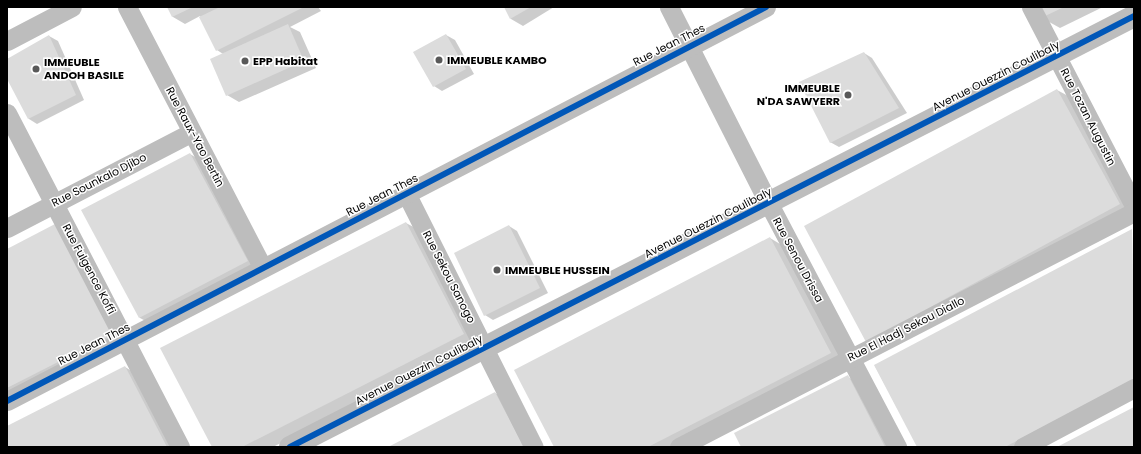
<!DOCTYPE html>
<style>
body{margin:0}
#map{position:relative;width:1141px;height:454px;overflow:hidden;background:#fff;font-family:Poppins,sans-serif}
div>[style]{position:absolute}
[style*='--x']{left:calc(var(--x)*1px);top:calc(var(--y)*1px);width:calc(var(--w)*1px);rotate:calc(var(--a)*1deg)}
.shadow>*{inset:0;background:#0003}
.building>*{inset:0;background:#dcdcdc}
.minor>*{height:19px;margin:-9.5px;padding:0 9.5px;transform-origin:9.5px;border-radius:9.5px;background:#bdbdbd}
.tertiary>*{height:22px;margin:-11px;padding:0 11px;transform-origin:11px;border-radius:11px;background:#bdbdbd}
.cycleway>*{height:6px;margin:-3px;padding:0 3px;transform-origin:3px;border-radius:3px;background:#0057b8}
.dots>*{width:11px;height:11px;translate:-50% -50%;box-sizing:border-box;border:2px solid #fff;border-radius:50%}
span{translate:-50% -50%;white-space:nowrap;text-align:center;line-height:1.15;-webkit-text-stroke:3px #fff;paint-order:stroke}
.street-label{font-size:11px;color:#000}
.poi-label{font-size:11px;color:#000;font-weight:700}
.left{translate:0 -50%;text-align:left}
.right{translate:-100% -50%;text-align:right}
.frame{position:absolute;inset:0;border:8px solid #000;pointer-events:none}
</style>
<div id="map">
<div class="shadow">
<i style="clip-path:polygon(168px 7px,318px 7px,321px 11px,290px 27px,300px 32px,316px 68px,239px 102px,227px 95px,223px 54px,217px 50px,200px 16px,185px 24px,173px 17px)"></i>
<i style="clip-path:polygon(505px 7px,554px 7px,523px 26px,511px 19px)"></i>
<i style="clip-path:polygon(1036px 7px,1103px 7px,1060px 28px,1042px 18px)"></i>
<i style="clip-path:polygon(446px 35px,455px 40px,474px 74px,442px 91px,434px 86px)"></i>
<i style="clip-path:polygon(49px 36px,58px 41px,84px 100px,37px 124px,29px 119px,7px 77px,7px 60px)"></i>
<i style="clip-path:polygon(864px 53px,872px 58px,907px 113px,839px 147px,830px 142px)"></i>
<i style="clip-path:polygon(1057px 90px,1072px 98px,1134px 212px,882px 349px)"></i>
<i style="clip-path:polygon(190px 154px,205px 163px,262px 270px,155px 326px,140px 318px,83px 210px)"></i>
<i style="clip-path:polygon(406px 223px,421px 231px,478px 342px,273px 447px,213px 447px)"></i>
<i style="clip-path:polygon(509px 226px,517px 231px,548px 293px,493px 320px,485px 315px)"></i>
<i style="clip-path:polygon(1132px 230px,1134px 395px,1035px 447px,918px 447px,875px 366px)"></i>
<i style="clip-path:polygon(770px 238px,785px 247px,845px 361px,679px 447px,555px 447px)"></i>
<i style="clip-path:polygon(7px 250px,127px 342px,7px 404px)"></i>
<i style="clip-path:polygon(125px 367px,140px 376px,177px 447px,7px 447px,7px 427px)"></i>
<i style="clip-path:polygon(848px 377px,863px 385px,894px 447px,742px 447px)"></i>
<i style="clip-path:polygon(495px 393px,510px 401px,534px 447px,390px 447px)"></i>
</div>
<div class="building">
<i style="clip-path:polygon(167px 7px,193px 7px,172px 17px)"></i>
<i style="clip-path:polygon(220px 7px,304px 7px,216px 51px,199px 17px)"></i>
<i style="clip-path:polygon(504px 7px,531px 7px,510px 19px)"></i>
<i style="clip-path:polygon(1035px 7px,1064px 7px,1041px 18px)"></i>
<i style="clip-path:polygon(288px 24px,304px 61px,226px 96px,210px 59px)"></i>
<i style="clip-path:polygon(446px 34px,466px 69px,433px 87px,413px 52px)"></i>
<i style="clip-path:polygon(49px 35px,76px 95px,28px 119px,7px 79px,7px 59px)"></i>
<i style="clip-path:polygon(864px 52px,899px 108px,830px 143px,799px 82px)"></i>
<i style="clip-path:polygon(1057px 89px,1120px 204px,866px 342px,804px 226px)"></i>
<i style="clip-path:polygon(190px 153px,248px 261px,139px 318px,81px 210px)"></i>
<i style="clip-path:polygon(406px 222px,464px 334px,242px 447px,212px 447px,160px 348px)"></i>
<i style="clip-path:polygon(55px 224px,113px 334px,7px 388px,7px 249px)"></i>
<i style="clip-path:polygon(509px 225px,540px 288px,484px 316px,454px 253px)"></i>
<i style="clip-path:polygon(1132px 229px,1134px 379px,1005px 447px,917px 447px,874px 365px)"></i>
<i style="clip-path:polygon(770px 237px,831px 353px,648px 447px,554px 447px,514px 370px)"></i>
<i style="clip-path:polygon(125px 366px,167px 447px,7px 447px,7px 426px)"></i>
<i style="clip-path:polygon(848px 375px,885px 447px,741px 447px,734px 433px)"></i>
<i style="clip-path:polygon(495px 392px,524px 447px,388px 447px)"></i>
<i style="clip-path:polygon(1134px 407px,1134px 447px,1057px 447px)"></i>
</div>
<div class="minor">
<i style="--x:127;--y:7;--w:294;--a:62.5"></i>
<i style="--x:669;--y:7;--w:221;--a:63.1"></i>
<i style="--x:769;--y:204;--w:275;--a:62.2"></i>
<i style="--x:1031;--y:7;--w:224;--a:62.6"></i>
<i style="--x:7;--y:41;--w:73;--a:-27.6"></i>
<i style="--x:7;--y:113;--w:376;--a:62.6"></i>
<i style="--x:406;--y:193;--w:284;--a:63.3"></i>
<i style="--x:7;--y:228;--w:208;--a:-27.4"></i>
<i style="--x:7;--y:401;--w:855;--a:-27.43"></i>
<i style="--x:679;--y:447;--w:512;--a:-27.32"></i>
<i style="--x:1023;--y:447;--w:126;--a:-28"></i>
</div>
<div class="tertiary">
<i style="--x:290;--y:447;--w:948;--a:-27.05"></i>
</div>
<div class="cycleway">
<i style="--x:7;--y:401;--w:855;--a:-27.43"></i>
<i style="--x:290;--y:447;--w:948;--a:-27.05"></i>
</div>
<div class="dots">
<i style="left:439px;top:60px;background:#595959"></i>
<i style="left:245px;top:61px;background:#595959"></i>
<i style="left:36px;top:69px;background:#595959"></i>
<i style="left:848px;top:95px;background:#595959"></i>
<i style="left:497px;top:270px;background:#595959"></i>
</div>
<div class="street-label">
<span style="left:669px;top:45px;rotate:-27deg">Rue Jean Thes</span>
<span style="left:996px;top:76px;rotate:-27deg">Avenue Ouezzin Coulibaly</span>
<span style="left:1088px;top:117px;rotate:63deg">Rue Tozan Augustin</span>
<span style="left:195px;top:137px;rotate:62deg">Rue Raux-Yao Bertin</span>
<span style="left:99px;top:180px;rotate:-27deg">Rue Sounkalo Djibo</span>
<span style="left:382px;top:195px;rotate:-27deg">Rue Jean Thes</span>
<span style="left:708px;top:223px;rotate:-27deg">Avenue Ouezzin Coulibaly</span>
<span style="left:798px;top:260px;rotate:62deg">Rue Senou Drissa</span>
<span style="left:89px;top:269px;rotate:62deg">Rue Fulgence Koffi</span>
<span style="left:449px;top:277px;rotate:63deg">Rue Sekou Sanogo</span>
<span style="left:906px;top:329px;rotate:-27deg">Rue El Hadj Sekou Diallo</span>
<span style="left:94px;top:344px;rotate:-27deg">Rue Jean Thes</span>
<span style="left:419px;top:370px;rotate:-27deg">Avenue Ouezzin Coulibaly</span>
</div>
<div class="poi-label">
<span class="left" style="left:447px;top:60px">IMMEUBLE KAMBO</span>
<span class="left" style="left:253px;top:61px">EPP Habitat</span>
<span class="left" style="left:44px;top:69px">IMMEUBLE<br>ANDOH BASILE</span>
<span class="right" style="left:840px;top:95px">IMMEUBLE<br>N'DA SAWYERR</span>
<span class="left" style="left:505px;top:270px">IMMEUBLE HUSSEIN</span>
</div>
<div class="frame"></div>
</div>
